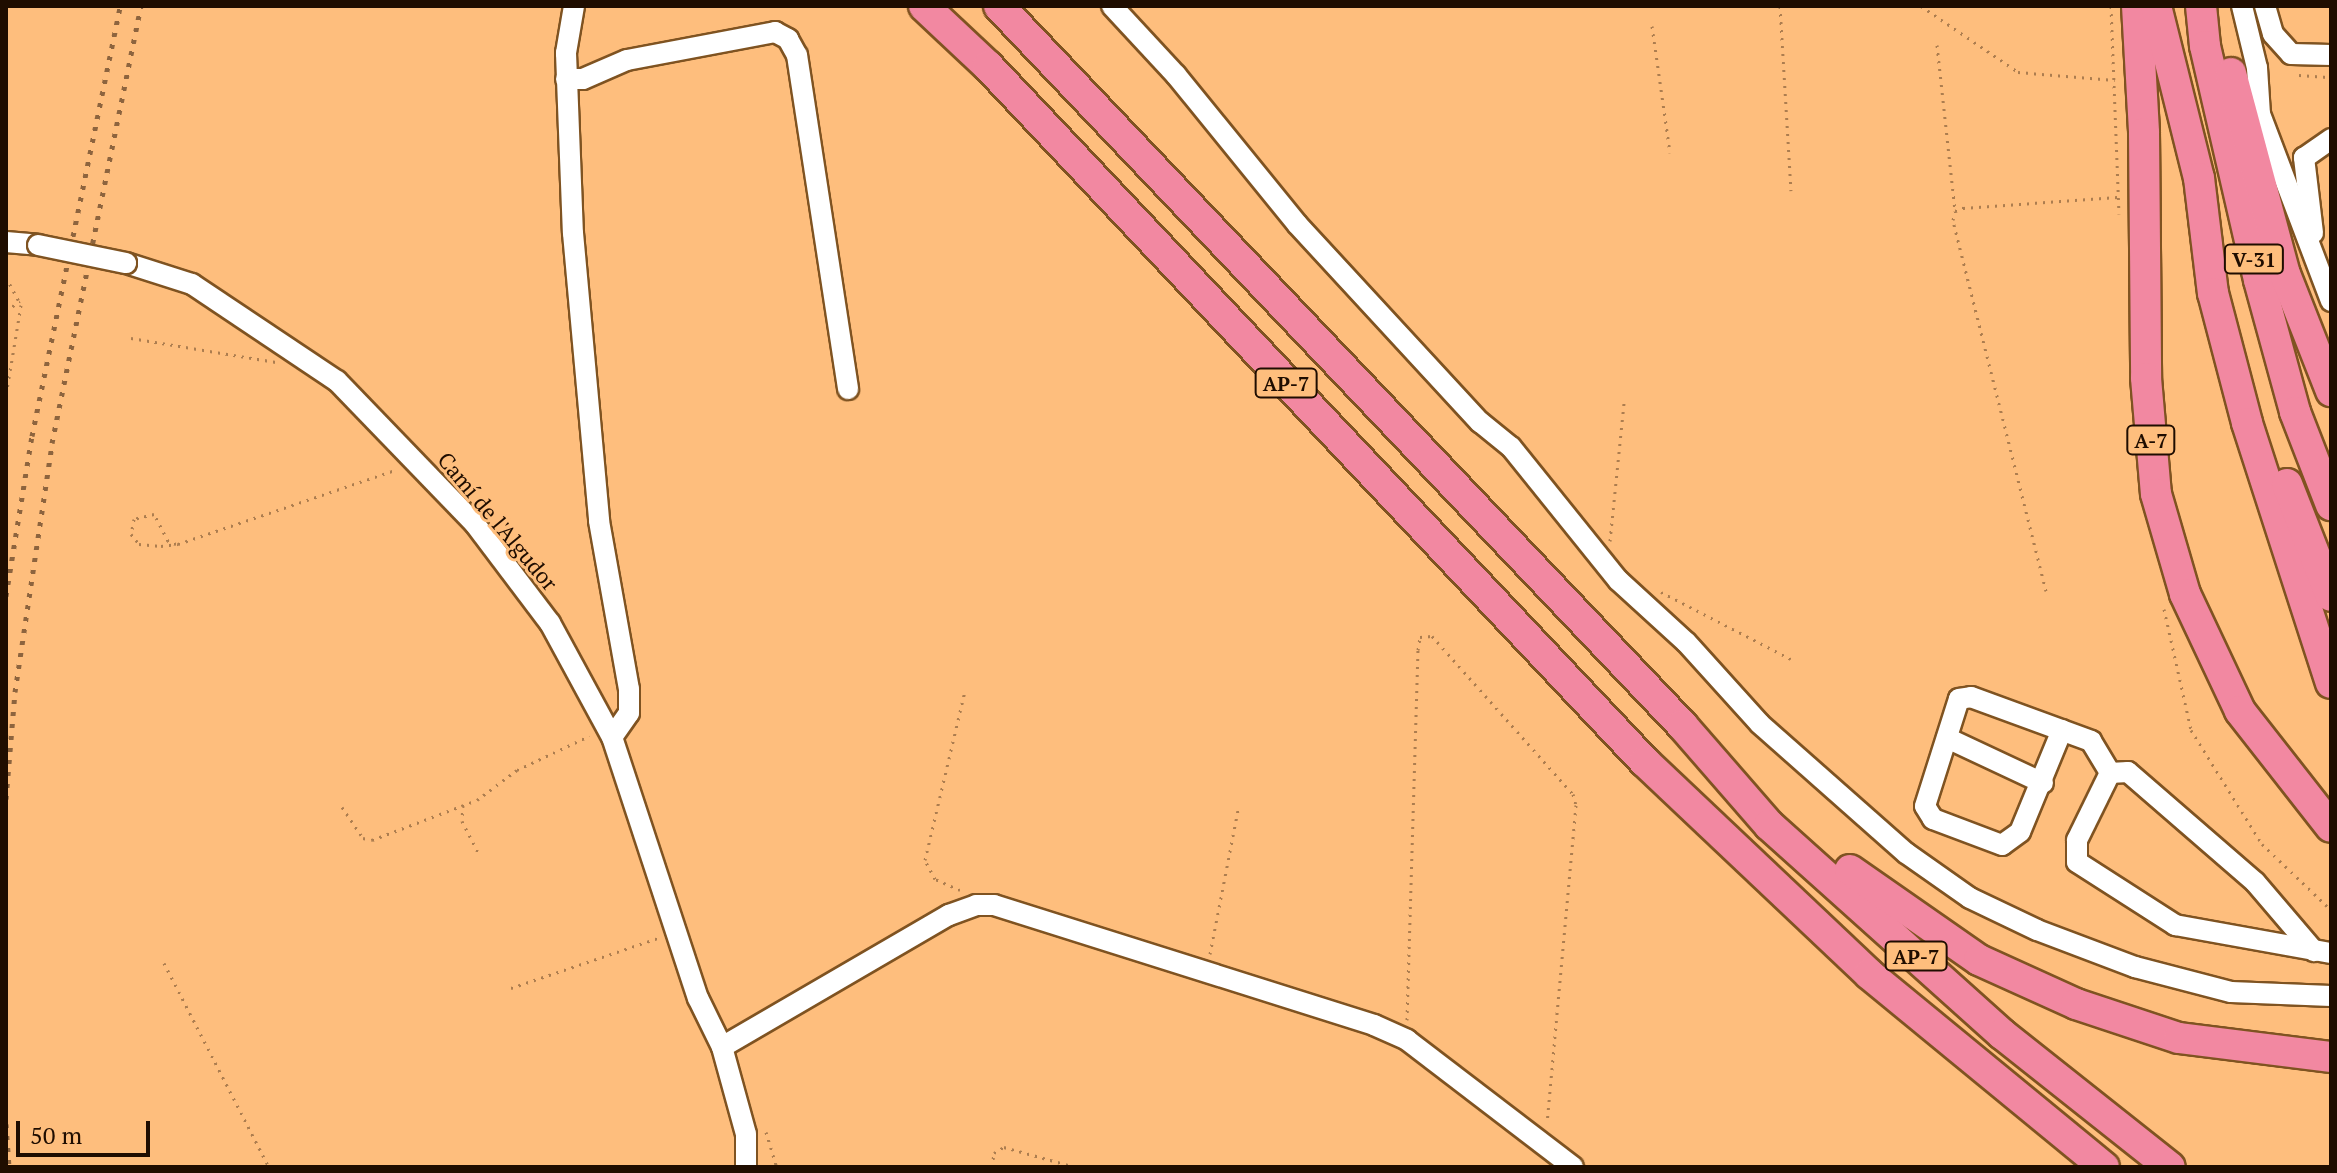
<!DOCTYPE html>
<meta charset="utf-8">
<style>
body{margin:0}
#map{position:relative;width:2337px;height:1173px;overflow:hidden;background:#febe7d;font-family:"PT Serif",serif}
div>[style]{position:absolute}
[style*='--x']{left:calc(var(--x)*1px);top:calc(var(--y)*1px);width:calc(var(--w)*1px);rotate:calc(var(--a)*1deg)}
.path>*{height:3px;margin-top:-1.5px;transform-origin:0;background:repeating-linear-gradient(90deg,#ac7d4f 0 2px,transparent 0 8px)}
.roads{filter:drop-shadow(2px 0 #7f5321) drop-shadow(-2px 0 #7f5321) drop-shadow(0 2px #7f5321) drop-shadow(0 -2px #7f5321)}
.minor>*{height:20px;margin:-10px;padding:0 10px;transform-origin:10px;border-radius:10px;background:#fff}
.highway>*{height:30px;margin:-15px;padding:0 15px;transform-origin:15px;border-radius:15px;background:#f288a1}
.rail>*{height:5px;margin-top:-2.5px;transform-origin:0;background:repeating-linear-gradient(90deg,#8d643e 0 4px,transparent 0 12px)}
.bridges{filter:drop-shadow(2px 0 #7f5321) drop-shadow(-2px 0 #7f5321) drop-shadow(0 2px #7f5321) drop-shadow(0 -2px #7f5321)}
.minor-bridge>*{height:20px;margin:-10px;padding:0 10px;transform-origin:10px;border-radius:10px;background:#fff}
span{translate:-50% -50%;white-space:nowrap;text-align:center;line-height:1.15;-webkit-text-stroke:6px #febe7d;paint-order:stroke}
.shield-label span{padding:2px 6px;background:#febe7d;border:2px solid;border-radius:6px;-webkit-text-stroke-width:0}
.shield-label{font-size:20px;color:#1f0d00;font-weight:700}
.street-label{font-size:22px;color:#1f0d00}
.frame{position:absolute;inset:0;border:8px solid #1f0d00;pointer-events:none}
.scale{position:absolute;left:16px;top:1121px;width:134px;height:36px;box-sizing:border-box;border:4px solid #1f0d00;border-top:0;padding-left:10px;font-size:24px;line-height:28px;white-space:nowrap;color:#1f0d00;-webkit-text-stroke:6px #febe7d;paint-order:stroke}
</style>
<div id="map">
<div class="path">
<i style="--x:1780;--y:6;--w:185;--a:86.6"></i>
<i style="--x:1921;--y:6;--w:117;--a:34.2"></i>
<i style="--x:2018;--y:72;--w:97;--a:4.7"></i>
<i style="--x:2111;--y:6;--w:208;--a:87.8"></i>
<i style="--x:1652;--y:26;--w:128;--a:81.9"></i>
<i style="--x:1937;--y:45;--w:167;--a:83.8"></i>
<i style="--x:2299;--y:75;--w:32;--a:4"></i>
<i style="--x:6;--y:277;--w:32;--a:62"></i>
<i style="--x:21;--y:305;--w:92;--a:99.4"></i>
<i style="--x:6;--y:311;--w:17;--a:-36"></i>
<i style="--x:131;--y:338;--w:147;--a:9.4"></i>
<i style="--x:1610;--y:541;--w:139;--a:-84.2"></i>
<i style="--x:176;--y:544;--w:9;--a:-159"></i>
<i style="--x:168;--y:541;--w:30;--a:-117"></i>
<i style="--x:154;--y:514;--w:21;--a:166"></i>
<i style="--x:134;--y:519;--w:15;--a:101"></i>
<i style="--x:131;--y:534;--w:13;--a:51"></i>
<i style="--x:139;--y:544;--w:22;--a:5"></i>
<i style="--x:161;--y:546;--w:17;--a:-7"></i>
<i style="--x:178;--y:544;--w:229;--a:-18.8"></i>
<i style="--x:2046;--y:591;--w:382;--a:-104.1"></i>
<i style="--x:1953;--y:220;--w:9;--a:-77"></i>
<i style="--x:1955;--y:211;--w:9;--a:-21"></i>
<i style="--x:1963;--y:208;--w:155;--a:-4.1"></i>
<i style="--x:1661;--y:592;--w:146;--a:27.3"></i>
<i style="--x:2164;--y:609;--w:124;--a:77.4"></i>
<i style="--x:2191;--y:730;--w:134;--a:58.1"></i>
<i style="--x:2262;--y:844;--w:95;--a:43.7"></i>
<i style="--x:463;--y:805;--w:16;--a:94"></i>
<i style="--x:462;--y:821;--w:38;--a:63"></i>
<i style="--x:342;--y:807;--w:37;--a:56"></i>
<i style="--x:363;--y:838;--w:9;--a:13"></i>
<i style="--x:372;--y:840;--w:112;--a:-20.9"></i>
<i style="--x:477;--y:800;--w:50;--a:-36.9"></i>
<i style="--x:517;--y:770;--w:80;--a:-25.3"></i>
<i style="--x:960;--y:890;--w:27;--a:-156"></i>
<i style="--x:935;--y:879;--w:21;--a:-118"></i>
<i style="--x:925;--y:860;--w:174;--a:-76.7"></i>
<i style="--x:1210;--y:954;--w:147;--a:-79"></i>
<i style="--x:164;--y:963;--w:229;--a:62.8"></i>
<i style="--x:511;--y:988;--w:158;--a:-18.8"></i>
<i style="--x:1407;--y:1020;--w:370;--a:-88.3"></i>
<i style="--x:1418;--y:650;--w:13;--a:-81"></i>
<i style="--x:1420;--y:637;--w:12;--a:-5"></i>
<i style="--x:1432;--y:636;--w:212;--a:48.3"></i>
<i style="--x:1573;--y:794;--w:11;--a:75"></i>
<i style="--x:1576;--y:805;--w:318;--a:95.2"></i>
<i style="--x:766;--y:1132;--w:37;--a:73"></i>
<i style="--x:992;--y:1167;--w:14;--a:-82"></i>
<i style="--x:994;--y:1153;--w:12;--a:-31"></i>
<i style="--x:1004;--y:1147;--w:74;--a:15.7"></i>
</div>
<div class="roads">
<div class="minor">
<i style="--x:574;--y:6;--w:48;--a:99.7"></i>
<i style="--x:566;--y:53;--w:180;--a:87.8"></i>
<i style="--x:573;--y:233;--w:289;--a:84.8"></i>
<i style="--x:599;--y:521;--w:171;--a:79.9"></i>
<i style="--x:629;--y:689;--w:24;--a:90"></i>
<i style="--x:629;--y:713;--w:29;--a:125"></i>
<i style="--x:1112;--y:6;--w:94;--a:47.2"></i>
<i style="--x:1176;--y:75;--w:192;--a:50.9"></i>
<i style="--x:1297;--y:224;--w:270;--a:47.3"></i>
<i style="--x:1480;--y:422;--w:40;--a:39"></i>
<i style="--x:1511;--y:447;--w:171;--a:51.2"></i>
<i style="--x:1618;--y:580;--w:92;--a:42.4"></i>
<i style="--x:1686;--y:642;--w:110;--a:47.9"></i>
<i style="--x:1760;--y:724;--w:195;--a:41.5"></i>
<i style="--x:1906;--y:853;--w:78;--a:35.1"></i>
<i style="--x:1970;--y:898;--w:74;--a:25.5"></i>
<i style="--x:2037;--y:930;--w:105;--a:20.7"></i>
<i style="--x:2135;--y:967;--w:99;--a:14.6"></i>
<i style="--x:2231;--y:992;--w:100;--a:2.3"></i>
<i style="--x:2242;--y:6;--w:64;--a:76.4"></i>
<i style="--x:2257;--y:68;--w:46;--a:86.3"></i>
<i style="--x:2260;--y:114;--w:200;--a:69.2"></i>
<i style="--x:2265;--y:6;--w:29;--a:74"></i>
<i style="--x:2273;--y:34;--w:27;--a:48"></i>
<i style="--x:2291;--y:54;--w:40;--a:1.4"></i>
<i style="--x:566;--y:79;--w:17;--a:0"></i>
<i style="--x:583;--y:79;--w:48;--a:-23.4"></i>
<i style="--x:627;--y:60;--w:151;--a:-10.7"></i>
<i style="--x:775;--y:32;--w:15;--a:28"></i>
<i style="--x:788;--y:39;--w:18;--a:61"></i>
<i style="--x:797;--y:55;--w:338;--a:81.3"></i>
<i style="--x:2313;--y:233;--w:76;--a:-96.8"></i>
<i style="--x:2304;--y:158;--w:33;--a:-35"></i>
<i style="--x:6;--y:242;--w:32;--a:5"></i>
<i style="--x:126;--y:263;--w:69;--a:17.7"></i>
<i style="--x:192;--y:284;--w:174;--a:33.8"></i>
<i style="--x:337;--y:381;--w:199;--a:46"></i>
<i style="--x:475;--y:524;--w:124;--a:52.9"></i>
<i style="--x:550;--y:623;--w:130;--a:61.5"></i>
<i style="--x:612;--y:737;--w:275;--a:71.8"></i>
<i style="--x:698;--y:998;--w:55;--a:63.9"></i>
<i style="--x:722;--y:1047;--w:90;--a:74.6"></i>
<i style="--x:746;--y:1134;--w:33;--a:90"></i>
<i style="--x:2062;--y:730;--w:110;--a:112.4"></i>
<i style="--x:2020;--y:832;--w:22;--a:144"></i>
<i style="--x:2002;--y:845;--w:74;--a:-159.4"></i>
<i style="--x:1933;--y:819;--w:15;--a:-122"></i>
<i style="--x:1925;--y:806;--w:112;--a:-72.4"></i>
<i style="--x:1959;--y:699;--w:12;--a:-9"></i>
<i style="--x:1971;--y:697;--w:128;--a:20.1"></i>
<i style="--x:2091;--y:741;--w:37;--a:59"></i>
<i style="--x:1947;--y:738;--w:106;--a:25.1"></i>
<i style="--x:2110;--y:773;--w:75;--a:116.2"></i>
<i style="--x:2077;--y:840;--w:22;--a:90"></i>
<i style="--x:2077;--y:862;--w:117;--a:32.7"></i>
<i style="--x:2175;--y:925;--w:158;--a:10.2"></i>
<i style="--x:2110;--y:773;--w:18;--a:-3"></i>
<i style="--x:2128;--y:772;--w:168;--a:40.9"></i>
<i style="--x:2255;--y:882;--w:91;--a:49.5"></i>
<i style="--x:722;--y:1047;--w:263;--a:-30.2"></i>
<i style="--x:949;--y:915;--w:29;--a:-20"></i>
<i style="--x:976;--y:905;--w:18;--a:0"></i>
<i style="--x:994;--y:905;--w:398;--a:17.5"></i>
<i style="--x:1374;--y:1025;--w:36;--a:24"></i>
<i style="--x:1407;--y:1040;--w:209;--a:37.4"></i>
</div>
<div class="highway">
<i style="--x:924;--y:6;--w:88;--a:43.2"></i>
<i style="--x:988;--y:66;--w:957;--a:46.65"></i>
<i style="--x:1645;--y:762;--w:308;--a:43.4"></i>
<i style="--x:1869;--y:974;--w:304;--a:39.4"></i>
<i style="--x:999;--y:6;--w:992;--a:46.47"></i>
<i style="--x:1682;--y:725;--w:133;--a:49"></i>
<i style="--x:1769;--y:825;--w:313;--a:41.9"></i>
<i style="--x:2002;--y:1034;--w:214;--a:38.4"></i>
<i style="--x:2137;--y:6;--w:127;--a:86.8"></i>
<i style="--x:2144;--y:133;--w:245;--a:89.5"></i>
<i style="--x:2146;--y:378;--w:116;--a:85.1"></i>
<i style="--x:2156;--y:494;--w:104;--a:73.8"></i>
<i style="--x:2185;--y:594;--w:129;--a:64.8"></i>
<i style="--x:2240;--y:711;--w:147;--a:51.9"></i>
<i style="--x:2156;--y:6;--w:177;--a:76"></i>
<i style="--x:2199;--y:178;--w:116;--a:83.1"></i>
<i style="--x:2213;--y:293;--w:134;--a:75.3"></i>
<i style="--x:2247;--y:423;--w:273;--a:72.1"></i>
<i style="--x:2201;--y:6;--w:40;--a:84.3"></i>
<i style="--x:2205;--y:46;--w:240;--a:77"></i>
<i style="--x:2259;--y:280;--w:137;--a:74.7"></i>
<i style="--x:2295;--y:412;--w:100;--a:68.8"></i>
<i style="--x:2231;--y:73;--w:208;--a:75"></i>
<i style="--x:2285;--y:274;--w:126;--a:68.5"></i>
<i style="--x:2287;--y:484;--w:120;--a:68.6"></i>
<i style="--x:1850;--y:870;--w:157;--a:34.9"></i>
<i style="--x:1979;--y:960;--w:107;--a:24.4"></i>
<i style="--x:2076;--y:1004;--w:108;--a:18.3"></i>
<i style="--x:2179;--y:1038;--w:153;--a:7.1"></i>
</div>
</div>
<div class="rail">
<i style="--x:6;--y:596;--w:162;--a:-80.8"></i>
<i style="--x:32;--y:436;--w:439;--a:-78.4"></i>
<i style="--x:6;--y:799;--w:107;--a:-85.2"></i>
<i style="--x:15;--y:692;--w:252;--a:-81.5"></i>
<i style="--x:52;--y:443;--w:446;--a:-78.5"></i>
<i style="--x:6;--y:1124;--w:43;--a:86"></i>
</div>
<div class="bridges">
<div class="minor-bridge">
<i style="--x:38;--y:245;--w:90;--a:11.6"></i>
</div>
</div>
<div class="shield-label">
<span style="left:2254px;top:259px">V-31</span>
<span style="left:1286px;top:383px">AP-7</span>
<span style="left:2151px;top:440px">A-7</span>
<span style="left:1916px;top:956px">AP-7</span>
</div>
<div class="street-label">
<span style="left:498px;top:521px;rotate:50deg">Camí de l'Algudor</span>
</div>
<div class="frame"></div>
<div class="scale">50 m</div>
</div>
